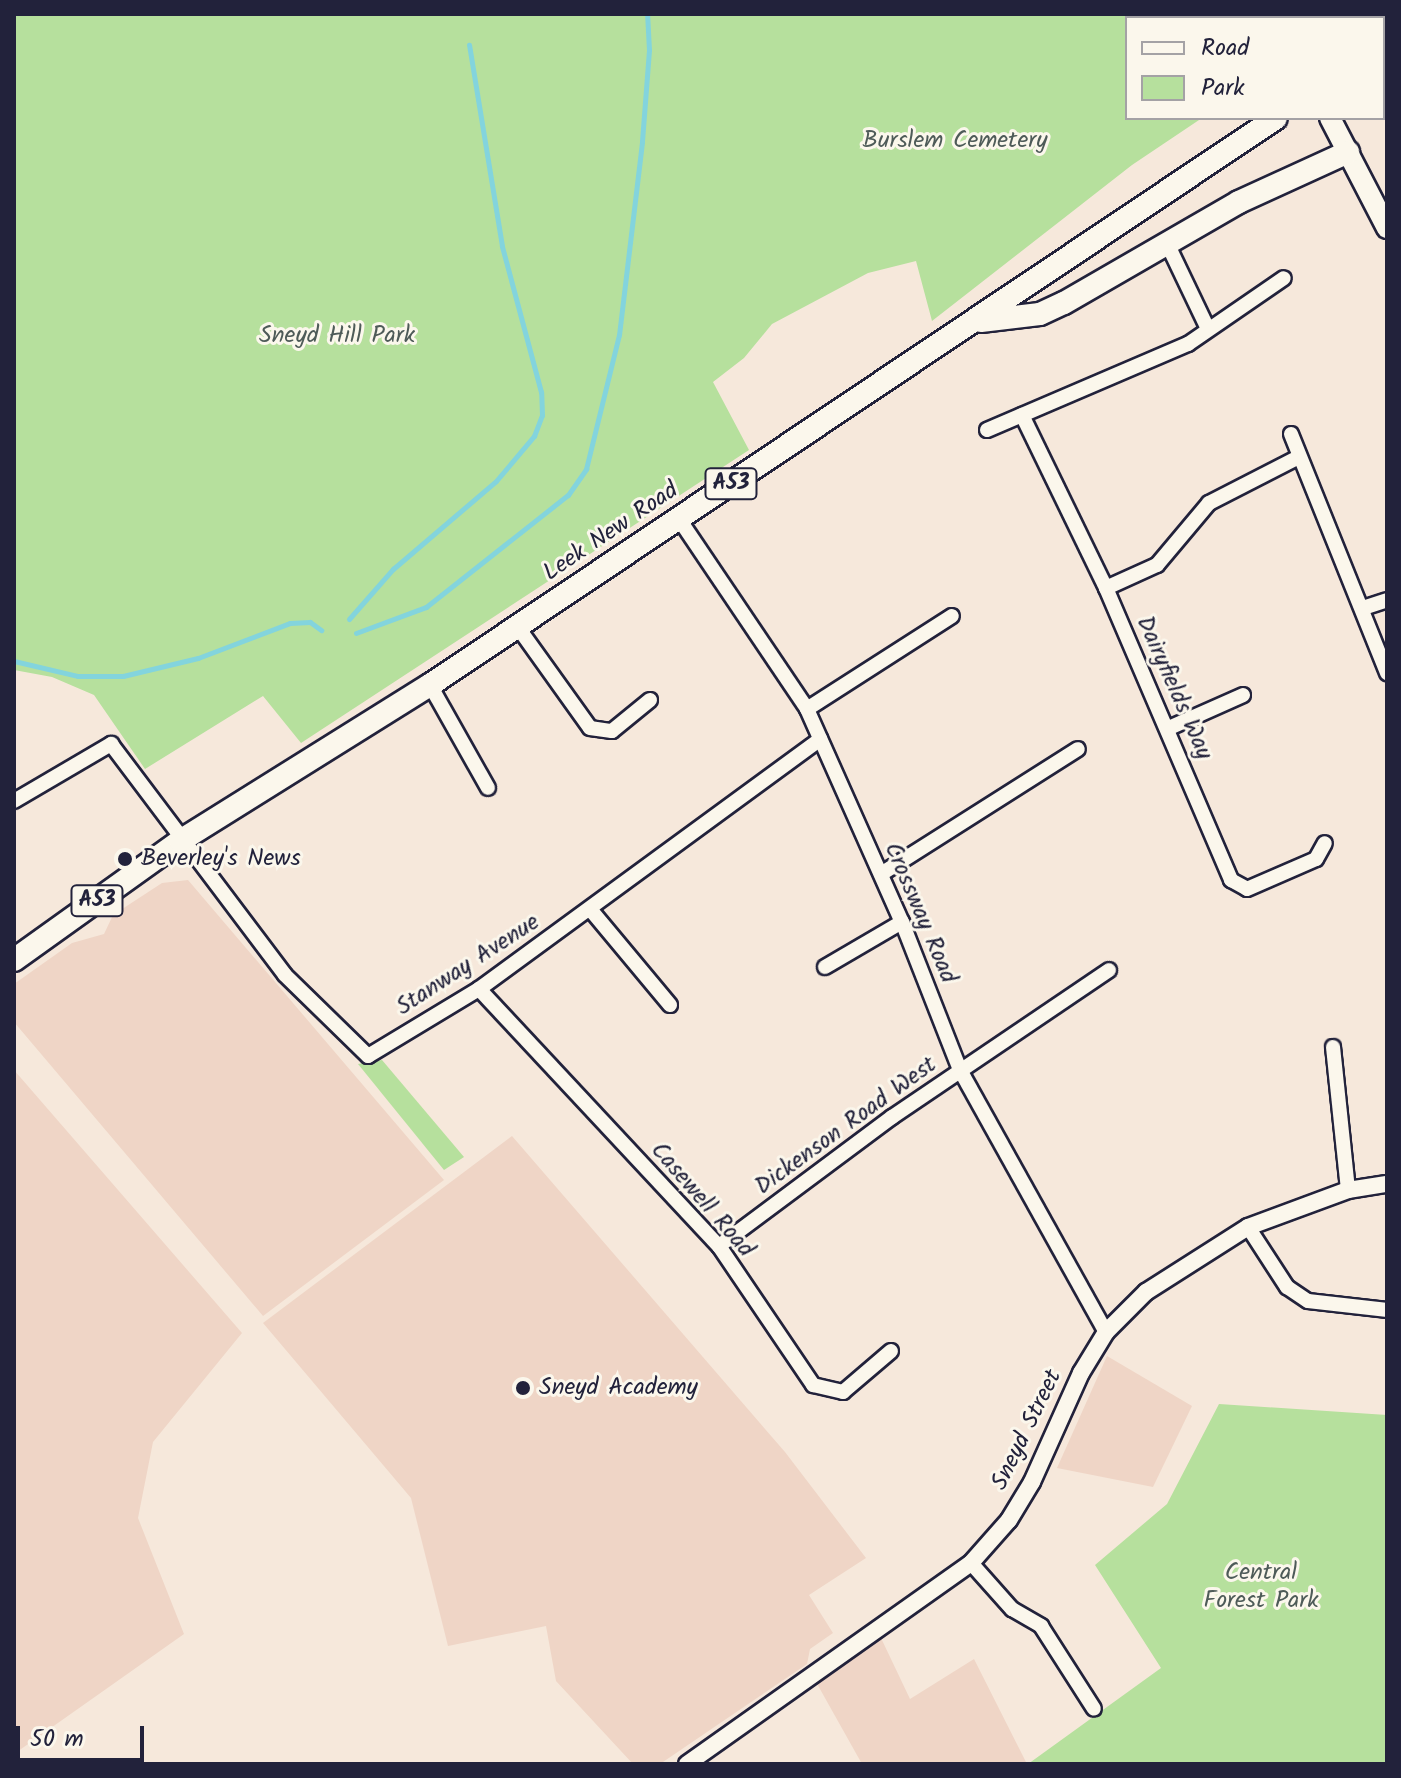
<!DOCTYPE html>
<style>
body{margin:0}
#map{position:relative;width:1401px;height:1778px;overflow:hidden;background:#f6e8db;font-family:Kalam,sans-serif}
div>[style]{position:absolute}
[style*='--x']{left:calc(var(--x)*1px);top:calc(var(--y)*1px);width:calc(var(--w)*1px);rotate:calc(var(--a)*1deg)}
.built>*{inset:0;background:#efd5c6}
.green>*{inset:0;background:#b6e09d}
.stream>*{height:5px;margin:-2.5px;padding:0 2.5px;transform-origin:2.5px;border-radius:2.5px;background:#83d4dd}
.roads{filter:drop-shadow(2px 0 #22223b) drop-shadow(-2px 0 #22223b) drop-shadow(0 2px #22223b) drop-shadow(0 -2px #22223b)}
.minor>*{height:14px;margin:-7px;padding:0 7px;transform-origin:7px;border-radius:7px;background:#fbf7ec}
.tertiary>*{height:16px;margin:-8px;padding:0 8px;transform-origin:8px;border-radius:8px;background:#fbf7ec}
.primary>*{height:20px;margin:-10px;padding:0 10px;transform-origin:10px;border-radius:10px;background:#fbf7ec}
.trunk>*{height:22px;margin:-11px;padding:0 11px;transform-origin:11px;border-radius:11px;background:#fbf7ec}
.dots>*{width:22px;height:22px;translate:-50% -50%;box-sizing:border-box;border:4px solid #fbf7ec;border-radius:50%}
span{translate:-50% -50%;white-space:nowrap;text-align:center;line-height:1.15;-webkit-text-stroke:6px #fbf7ec;paint-order:stroke}
.shield-label span{padding:2px 6px;background:#fbf7ec;border:2px solid;border-radius:6px;-webkit-text-stroke-width:0}
.shield-label{font-size:22px;color:#22223b;font-weight:700}
.park-label{font-size:24px;color:#4e5b58}
.street-label{font-size:24px;color:#22223b}
.poi-label{font-size:24px;color:#22223b}
.left{translate:0 -50%;text-align:left}
.frame{position:absolute;inset:0;border:16px solid #22223b;pointer-events:none}
.legend{position:absolute;left:1125px;top:16px;width:260px;height:104px;box-sizing:border-box;background:#fbf7ec;border:2px solid #a4a2a5;margin:0;padding:10px 14px;list-style:none;font-size:24px;color:#22223b}
.legend li{display:flex;align-items:center;gap:16px;height:40px}
.legend b{width:40px;border:2px solid #a4a2a5}
.scale{position:absolute;left:16px;top:1726px;width:128px;height:36px;box-sizing:border-box;border:4px solid #22223b;border-top:0;padding-left:10px;font-size:24px;line-height:28px;white-space:nowrap;color:#22223b;-webkit-text-stroke:6px #fbf7ec;paint-order:stroke}
</style>
<div id="map">
<div class="built">
<i style="clip-path:polygon(188px 880px,444px 1180px,263px 1316px,14px 1022px,14px 984px,72px 943px,104px 934px,113px 915px,162px 883px)"></i>
<i style="clip-path:polygon(14px 1070px,242px 1333px,153px 1442px,138px 1518px,184px 1634px,14px 1754px)"></i>
<i style="clip-path:polygon(512px 1136px,785px 1452px,866px 1558px,809px 1595px,833px 1633px,810px 1649px,807px 1664px,660px 1764px,633px 1764px,556px 1681px,546px 1626px,448px 1646px,411px 1498px,263px 1323px)"></i>
<i style="clip-path:polygon(1107px 1356px,1192px 1406px,1153px 1487px,1057px 1468px)"></i>
<i style="clip-path:polygon(881px 1638px,910px 1699px,974px 1659px,1027px 1764px,862px 1764px,816px 1682px)"></i>
</div>
<div class="green">
<i style="clip-path:polygon(14px 14px,1247px 14px,1249px 18px,1127px 18px,1127px 118px,1202px 118px,1132px 165px,932px 321px,916px 261px,868px 273px,772px 324px,744px 358px,713px 382px,749px 450px,301px 743px,263px 696px,145px 769px,94px 695px,52px 677px,14px 670px)"></i>
<i style="clip-path:polygon(382px 1060px,464px 1157px,444px 1170px,358px 1064px)"></i>
<i style="clip-path:polygon(1219px 1404px,1387px 1415px,1387px 1764px,1028px 1764px,1161px 1668px,1095px 1565px,1167px 1504px)"></i>
</div>
<div class="stream">
<i style="--x:349;--y:619;--w:67;--a:-48.7"></i>
<i style="--x:393;--y:569;--w:135;--a:-40.5"></i>
<i style="--x:496;--y:481;--w:59;--a:-49.8"></i>
<i style="--x:534;--y:436;--w:22;--a:-69"></i>
<i style="--x:542;--y:415;--w:23;--a:-92"></i>
<i style="--x:541;--y:392;--w:151;--a:-105"></i>
<i style="--x:502;--y:246;--w:204;--a:-99.3"></i>
<i style="--x:356;--y:633;--w:75;--a:-20.4"></i>
<i style="--x:426;--y:607;--w:181;--a:-38.3"></i>
<i style="--x:568;--y:495;--w:32;--a:-55"></i>
<i style="--x:586;--y:469;--w:138;--a:-76.2"></i>
<i style="--x:619;--y:335;--w:195;--a:-83.2"></i>
<i style="--x:642;--y:141;--w:91;--a:-85.6"></i>
<i style="--x:649;--y:50;--w:36;--a:-93"></i>
<i style="--x:14;--y:661;--w:66;--a:13.2"></i>
<i style="--x:78;--y:676;--w:45;--a:0"></i>
<i style="--x:123;--y:676;--w:77;--a:-13.5"></i>
<i style="--x:198;--y:658;--w:98;--a:-20.8"></i>
<i style="--x:290;--y:623;--w:20;--a:-3"></i>
<i style="--x:310;--y:622;--w:14;--a:36"></i>
</div>
<div class="roads">
<div class="minor">
<i style="--x:1167;--y:243;--w:93;--a:64.5"></i>
<i style="--x:1022;--y:415;--w:192;--a:64.1"></i>
<i style="--x:1106;--y:588;--w:318;--a:66.8"></i>
<i style="--x:1231;--y:880;--w:18;--a:29"></i>
<i style="--x:1247;--y:889;--w:75;--a:-23.5"></i>
<i style="--x:1316;--y:859;--w:18;--a:-61"></i>
<i style="--x:987;--y:430;--w:219;--a:-23.2"></i>
<i style="--x:1188;--y:344;--w:116;--a:-34.5"></i>
<i style="--x:1291;--y:434;--w:258;--a:68.1"></i>
<i style="--x:679;--y:519;--w:229;--a:56"></i>
<i style="--x:807;--y:709;--w:233;--a:66"></i>
<i style="--x:902;--y:922;--w:159;--a:68.6"></i>
<i style="--x:960;--y:1070;--w:300;--a:60.9"></i>
<i style="--x:1106;--y:588;--w:56;--a:-24.3"></i>
<i style="--x:1157;--y:565;--w:81;--a:-50"></i>
<i style="--x:1209;--y:503;--w:101;--a:-27.1"></i>
<i style="--x:1363;--y:608;--w:25;--a:-18"></i>
<i style="--x:517;--y:626;--w:125;--a:54.4"></i>
<i style="--x:590;--y:728;--w:22;--a:8"></i>
<i style="--x:612;--y:731;--w:49;--a:-39.2"></i>
<i style="--x:430;--y:685;--w:118;--a:60.6"></i>
<i style="--x:807;--y:709;--w:172;--a:-32.7"></i>
<i style="--x:1169;--y:728;--w:81;--a:-24"></i>
<i style="--x:14;--y:801;--w:113;--a:-30.4"></i>
<i style="--x:111;--y:744;--w:289;--a:53"></i>
<i style="--x:285;--y:975;--w:116;--a:44.3"></i>
<i style="--x:368;--y:1056;--w:130;--a:-31.1"></i>
<i style="--x:479;--y:989;--w:423;--a:-36.2"></i>
<i style="--x:881;--y:874;--w:233;--a:-32.4"></i>
<i style="--x:590;--y:909;--w:125;--a:50.2"></i>
<i style="--x:825;--y:967;--w:89;--a:-30.3"></i>
<i style="--x:479;--y:989;--w:352;--a:47"></i>
<i style="--x:719;--y:1246;--w:168;--a:55.9"></i>
<i style="--x:813;--y:1385;--w:31;--a:13"></i>
<i style="--x:843;--y:1392;--w:63;--a:-40.5"></i>
<i style="--x:1333;--y:1047;--w:144;--a:84"></i>
<i style="--x:1248;--y:1227;--w:72;--a:57"></i>
<i style="--x:1287;--y:1287;--w:25;--a:34"></i>
<i style="--x:1308;--y:1301;--w:80;--a:6.5"></i>
<i style="--x:719;--y:1246;--w:216;--a:-36.7"></i>
<i style="--x:892;--y:1117;--w:262;--a:-34.1"></i>
<i style="--x:971;--y:1563;--w:62;--a:48.3"></i>
<i style="--x:1012;--y:1609;--w:34;--a:30"></i>
<i style="--x:1041;--y:1626;--w:98;--a:57.4"></i>
</div>
<div class="tertiary">
<i style="--x:687;--y:1764;--w:348;--a:-35.3"></i>
<i style="--x:971;--y:1563;--w:57;--a:-48.5"></i>
<i style="--x:1009;--y:1520;--w:44;--a:-58.8"></i>
<i style="--x:1032;--y:1482;--w:120;--a:-65.8"></i>
<i style="--x:1081;--y:1373;--w:48;--a:-58.6"></i>
<i style="--x:1106;--y:1332;--w:57;--a:-45"></i>
<i style="--x:1146;--y:1292;--w:121;--a:-32.5"></i>
<i style="--x:1248;--y:1227;--w:107;--a:-20.3"></i>
<i style="--x:1348;--y:1190;--w:39;--a:-9"></i>
</div>
<div class="primary">
<i style="--x:1279;--y:14;--w:4;--a:63"></i>
<i style="--x:1330;--y:118;--w:124;--a:62.6"></i>
</div>
<div class="trunk">
<i style="--x:1379;--y:18;--w:7;--a:-34"></i>
<i style="--x:1383;--y:43;--w:5;--a:-37"></i>
<i style="--x:981;--y:321;--w:59;--a:-6.8"></i>
<i style="--x:1040;--y:314;--w:26;--a:-25"></i>
<i style="--x:1064;--y:303;--w:202;--a:-30"></i>
<i style="--x:1239;--y:202;--w:120;--a:-24.6"></i>
<i style="--x:14;--y:960;--w:204;--a:-35.6"></i>
<i style="--x:180;--y:841;--w:295;--a:-32"></i>
<i style="--x:430;--y:685;--w:1018;--a:-33.83"></i>
</div>
</div>
<div class="dots">
<i style="left:125px;top:859px;background:#22223b"></i>
<i style="left:523px;top:1388px;background:#22223b"></i>
</div>
<div class="shield-label">
<span style="left:731px;top:484px">A53</span>
<span style="left:97px;top:901px">A53</span>
</div>
<div class="park-label">
<span style="left:955px;top:141px">Burslem Cemetery</span>
<span style="left:337px;top:336px">Sneyd Hill Park</span>
<span style="left:1261px;top:1587px">Central<br>Forest Park</span>
</div>
<div class="street-label">
<span style="left:611px;top:532px;rotate:-34deg">Leek New Road</span>
<span style="left:1174px;top:688px;rotate:66deg">Dairyfields Way</span>
<span style="left:920px;top:913px;rotate:67deg">Crossway Road</span>
<span style="left:468px;top:965px;rotate:-33deg">Stanway Avenue</span>
<span style="left:846px;top:1126px;rotate:-36deg">Dickenson Road West</span>
<span style="left:702px;top:1200px;rotate:49deg">Casewell Road</span>
<span style="left:1027px;top:1430px;rotate:-64deg">Sneyd Street</span>
</div>
<div class="poi-label">
<span class="left" style="left:141px;top:859px">Beverley's News</span>
<span class="left" style="left:539px;top:1388px">Sneyd Academy</span>
</div>
<div class="frame"></div>
<ul class="legend">
<li><b style="height:10px;background:#fbf7ec"></b>Road</li>
<li><b style="height:22px;background:#b6e09d"></b>Park</li>
</ul>
<div class="scale">50 m</div>
</div>
